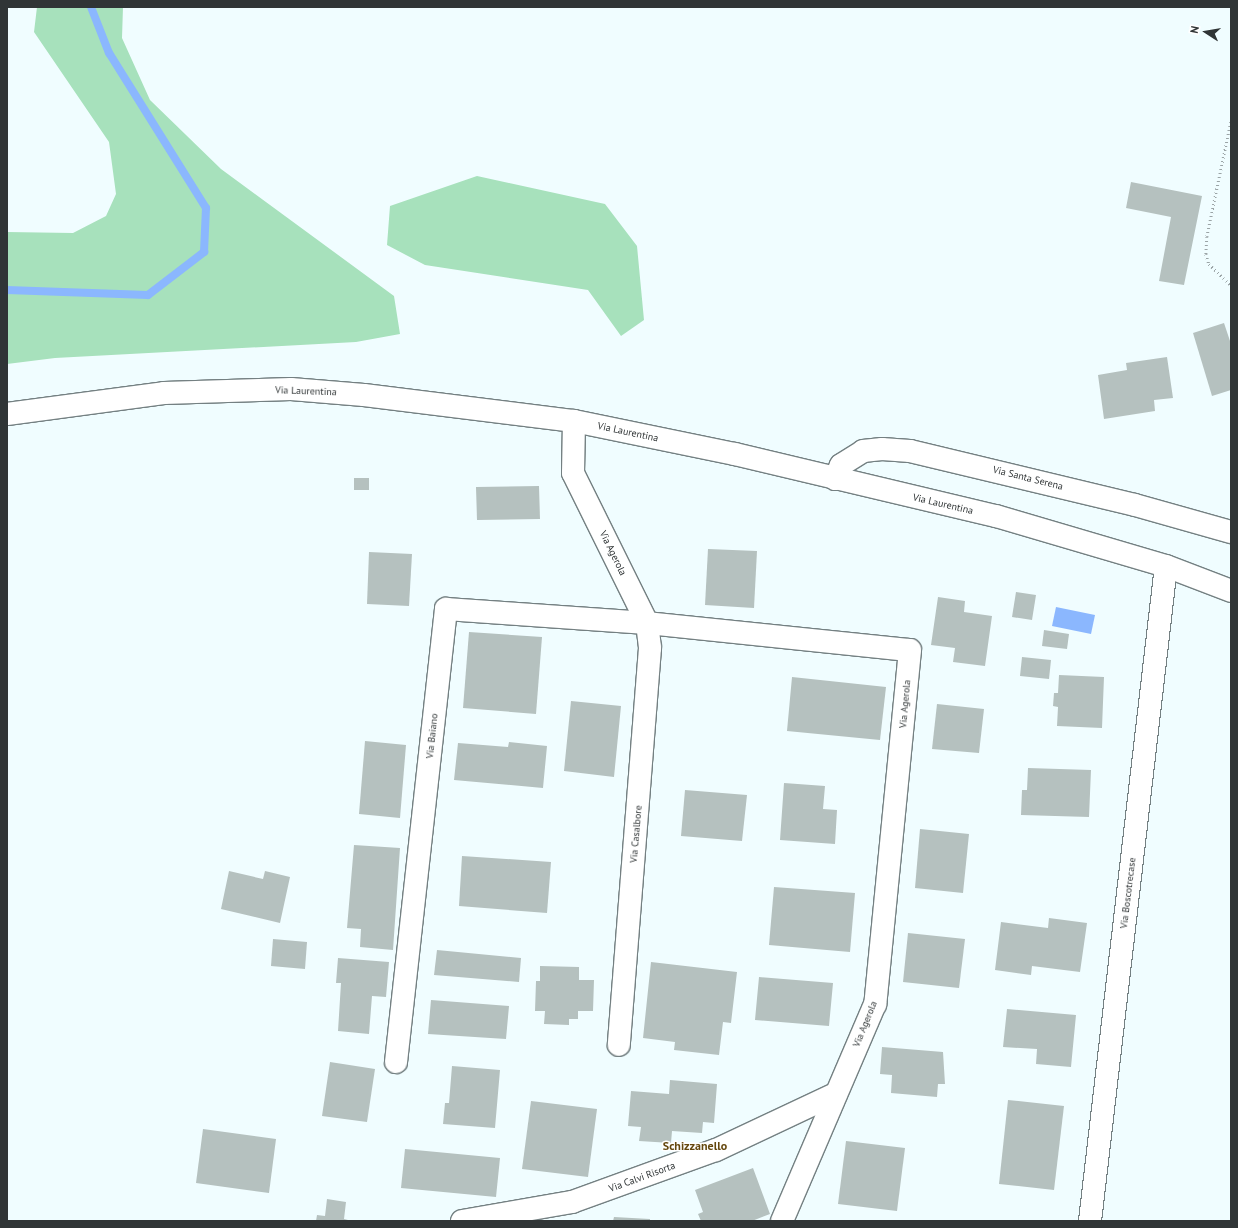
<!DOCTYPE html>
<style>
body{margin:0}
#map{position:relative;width:1238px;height:1228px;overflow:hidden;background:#f0fdff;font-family:"PT Sans",sans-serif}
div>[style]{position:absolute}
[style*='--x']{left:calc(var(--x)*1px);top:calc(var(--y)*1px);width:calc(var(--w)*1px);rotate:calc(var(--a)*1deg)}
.green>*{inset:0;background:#a7e1bc}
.water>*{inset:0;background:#8bb7fe}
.stream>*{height:8px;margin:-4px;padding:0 4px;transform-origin:4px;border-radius:4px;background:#8bb7fe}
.building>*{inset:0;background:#b5c1bf}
.path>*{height:2.5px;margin-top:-1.25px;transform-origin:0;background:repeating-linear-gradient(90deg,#9ba4a6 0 1px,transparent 0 4px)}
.roads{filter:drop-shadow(1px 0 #748082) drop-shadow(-1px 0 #748082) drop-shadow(0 1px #748082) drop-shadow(0 -1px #748082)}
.minor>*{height:22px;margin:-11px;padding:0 11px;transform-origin:11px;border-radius:11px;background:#fff}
.secondary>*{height:22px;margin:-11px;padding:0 11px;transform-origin:11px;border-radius:11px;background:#fff}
span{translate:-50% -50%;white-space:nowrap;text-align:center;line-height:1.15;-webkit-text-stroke:3px #fff;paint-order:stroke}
.street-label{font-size:10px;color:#303536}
.quarter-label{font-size:12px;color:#64470d;font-weight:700}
.frame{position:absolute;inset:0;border:8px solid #303536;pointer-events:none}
.north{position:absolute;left:1186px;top:12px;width:40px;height:40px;-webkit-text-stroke:3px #fff;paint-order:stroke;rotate:282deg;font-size:11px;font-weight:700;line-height:16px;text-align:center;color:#303536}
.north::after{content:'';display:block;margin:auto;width:14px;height:18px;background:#303536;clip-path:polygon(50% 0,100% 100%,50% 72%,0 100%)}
</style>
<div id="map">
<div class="green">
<i style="clip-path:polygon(37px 7px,123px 7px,122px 38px,150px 100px,221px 169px,394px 296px,400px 334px,356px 342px,55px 358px,7px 364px,7px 232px,73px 233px,106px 216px,116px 194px,109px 142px,34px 32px)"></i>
<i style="clip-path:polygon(477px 176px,605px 204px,637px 246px,644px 320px,621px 336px,588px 290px,425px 265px,387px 245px,390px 206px)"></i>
</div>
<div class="water">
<i style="clip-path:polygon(1056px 607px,1095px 615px,1091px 634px,1052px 626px)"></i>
</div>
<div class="stream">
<i style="--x:7;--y:290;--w:141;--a:2"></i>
<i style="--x:148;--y:295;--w:71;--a:-37.5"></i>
<i style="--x:204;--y:252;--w:44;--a:-87.4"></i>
<i style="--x:206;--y:208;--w:183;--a:-122"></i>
<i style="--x:109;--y:53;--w:49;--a:-111.4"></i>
</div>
<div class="building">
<i style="clip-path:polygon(1131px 182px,1202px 196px,1184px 285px,1159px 281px,1171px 217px,1126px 208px)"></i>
<i style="clip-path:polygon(1224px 323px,1231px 344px,1231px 390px,1212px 396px,1193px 333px)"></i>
<i style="clip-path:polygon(1167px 357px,1173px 398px,1154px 400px,1155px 411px,1104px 419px,1098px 375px,1127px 370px,1126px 363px)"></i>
<i style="clip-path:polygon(354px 478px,369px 478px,369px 490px,354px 490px)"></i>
<i style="clip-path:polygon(539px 486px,540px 519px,477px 520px,476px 487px)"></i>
<i style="clip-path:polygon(708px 549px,757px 551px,754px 608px,705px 605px)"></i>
<i style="clip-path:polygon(369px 552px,412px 554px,409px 606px,367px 604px)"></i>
<i style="clip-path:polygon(1016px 592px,1036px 595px,1032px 620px,1012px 617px)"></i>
<i style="clip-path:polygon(938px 597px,965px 601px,964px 612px,992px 616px,985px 666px,953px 662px,955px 648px,931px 645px)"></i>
<i style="clip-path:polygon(1044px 630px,1069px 634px,1067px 649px,1042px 646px)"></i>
<i style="clip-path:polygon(469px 632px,542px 637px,536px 714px,463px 708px)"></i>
<i style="clip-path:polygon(1022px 657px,1051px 660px,1049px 679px,1020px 676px)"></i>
<i style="clip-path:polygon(1059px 675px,1104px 677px,1102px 728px,1057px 726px,1058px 707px,1053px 706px,1054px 693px,1058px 693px)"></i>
<i style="clip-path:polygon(792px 677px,886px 687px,880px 740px,787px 731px)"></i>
<i style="clip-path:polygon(571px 701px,621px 706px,614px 777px,564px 771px)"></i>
<i style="clip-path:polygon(937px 704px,984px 709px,979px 753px,932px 749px)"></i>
<i style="clip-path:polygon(365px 741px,406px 745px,400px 818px,359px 814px)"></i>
<i style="clip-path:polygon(509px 742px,547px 746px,543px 788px,454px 780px,458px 743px,508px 747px)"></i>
<i style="clip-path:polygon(1028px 768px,1091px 770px,1089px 817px,1021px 815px,1022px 790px,1027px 790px)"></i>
<i style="clip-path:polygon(784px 783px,825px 786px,823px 809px,837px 810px,835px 844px,780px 840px)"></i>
<i style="clip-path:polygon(685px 790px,747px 795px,742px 841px,681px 836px)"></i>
<i style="clip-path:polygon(920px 829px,969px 834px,963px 893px,915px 888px)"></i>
<i style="clip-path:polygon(354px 845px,400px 848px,393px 950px,360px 947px,361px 929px,347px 928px)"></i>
<i style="clip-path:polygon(462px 856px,551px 862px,547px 913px,459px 906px)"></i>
<i style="clip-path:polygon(229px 871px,263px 879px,265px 871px,290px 877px,280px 923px,221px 909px)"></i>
<i style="clip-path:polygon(774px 887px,855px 893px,850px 952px,769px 945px)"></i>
<i style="clip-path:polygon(1049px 918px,1087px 923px,1080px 972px,1032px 966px,1031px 975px,995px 970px,1001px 922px,1048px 928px)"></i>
<i style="clip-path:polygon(908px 933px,965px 939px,959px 988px,903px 982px)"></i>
<i style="clip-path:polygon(273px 939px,307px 942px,305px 969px,271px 966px)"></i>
<i style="clip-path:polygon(437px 950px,521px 958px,519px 982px,434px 975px)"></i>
<i style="clip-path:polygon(338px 958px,389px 962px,386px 997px,372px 996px,369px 1034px,338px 1031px,341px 983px,336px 983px)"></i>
<i style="clip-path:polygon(651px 962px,737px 972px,731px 1023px,723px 1022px,719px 1055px,674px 1050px,675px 1042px,643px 1038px)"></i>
<i style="clip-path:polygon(540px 966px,579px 967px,579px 980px,594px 980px,593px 1011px,578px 1011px,578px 1019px,569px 1019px,569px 1025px,544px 1024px,545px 1011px,535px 1011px,536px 981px,540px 981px)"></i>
<i style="clip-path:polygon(759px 977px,833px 983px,829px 1026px,755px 1020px)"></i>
<i style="clip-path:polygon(431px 1000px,509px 1006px,506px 1039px,428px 1034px)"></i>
<i style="clip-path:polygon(1007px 1009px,1076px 1015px,1071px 1067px,1036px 1064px,1037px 1049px,1003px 1047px)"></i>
<i style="clip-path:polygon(882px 1047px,943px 1052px,945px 1084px,938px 1084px,937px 1097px,891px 1093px,892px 1075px,880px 1074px)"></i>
<i style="clip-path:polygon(330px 1062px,375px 1069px,367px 1122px,322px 1116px)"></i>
<i style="clip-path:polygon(452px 1066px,500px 1070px,495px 1128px,443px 1124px,445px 1103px,449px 1103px)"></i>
<i style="clip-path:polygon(670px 1080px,717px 1084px,714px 1123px,703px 1122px,702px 1133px,672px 1131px,671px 1143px,639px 1141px,641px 1127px,628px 1126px,631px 1091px,669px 1094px)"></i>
<i style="clip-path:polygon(1008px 1100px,1064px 1106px,1054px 1190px,999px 1184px)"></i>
<i style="clip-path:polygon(531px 1101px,597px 1109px,588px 1177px,522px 1169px)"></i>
<i style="clip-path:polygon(203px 1129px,276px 1139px,269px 1193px,196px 1183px)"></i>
<i style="clip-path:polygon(846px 1141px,905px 1148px,897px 1211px,838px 1204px)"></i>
<i style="clip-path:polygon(405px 1149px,500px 1158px,496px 1197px,401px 1188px)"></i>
<i style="clip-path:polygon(753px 1168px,770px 1214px,752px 1221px,701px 1221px,698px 1214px,703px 1212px,695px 1190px)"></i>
<i style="clip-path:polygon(327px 1199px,346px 1202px,344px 1219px,352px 1221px,316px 1221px,317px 1215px,325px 1216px)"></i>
<i style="clip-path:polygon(614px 1217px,650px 1219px,650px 1221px,613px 1221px)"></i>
</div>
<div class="path">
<i style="--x:1231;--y:122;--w:117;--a:101.8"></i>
<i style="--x:1207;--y:237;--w:17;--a:93"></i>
<i style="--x:1206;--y:254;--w:10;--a:73"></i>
<i style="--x:1209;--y:264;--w:30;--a:44"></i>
</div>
<div class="roads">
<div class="minor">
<i style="--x:574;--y:421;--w:52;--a:91.1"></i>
<i style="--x:573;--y:473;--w:167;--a:63.7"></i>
<i style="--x:647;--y:623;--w:264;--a:5.9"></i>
<i style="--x:910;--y:650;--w:356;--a:95.6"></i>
<i style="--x:875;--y:1004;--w:236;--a:113.2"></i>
<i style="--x:835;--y:479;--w:15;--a:-67"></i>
<i style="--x:841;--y:465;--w:26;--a:-32"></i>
<i style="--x:863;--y:451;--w:19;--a:-6"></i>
<i style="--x:882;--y:449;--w:28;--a:4"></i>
<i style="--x:910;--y:451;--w:231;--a:13.5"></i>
<i style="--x:1135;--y:505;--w:100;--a:15.7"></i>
<i style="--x:396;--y:1062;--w:456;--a:-83.7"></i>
<i style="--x:446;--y:609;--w:201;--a:4"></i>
<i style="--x:647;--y:623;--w:25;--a:83"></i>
<i style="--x:650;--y:648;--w:398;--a:94.5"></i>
<i style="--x:462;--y:1221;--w:112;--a:-9.8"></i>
<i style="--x:572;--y:1202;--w:153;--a:-19.9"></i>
<i style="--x:716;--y:1150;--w:132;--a:-25.2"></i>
<i style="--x:1090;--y:1221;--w:659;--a:-83.38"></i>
</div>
<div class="secondary">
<i style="--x:7;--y:414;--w:158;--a:-7.6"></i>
<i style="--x:164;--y:393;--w:127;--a:-1.8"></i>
<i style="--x:291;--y:389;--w:73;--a:4.7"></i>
<i style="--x:364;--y:395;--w:212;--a:7.1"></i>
<i style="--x:574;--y:421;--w:164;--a:11.6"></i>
<i style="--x:735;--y:454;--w:268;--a:13.4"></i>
<i style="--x:996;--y:516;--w:177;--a:16.4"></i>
<i style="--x:1166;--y:566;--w:70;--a:21"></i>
</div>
</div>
<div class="street-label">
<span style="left:306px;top:391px;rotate:2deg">Via Laurentina</span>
<span style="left:628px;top:432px;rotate:12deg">Via Laurentina</span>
<span style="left:1028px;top:478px;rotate:14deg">Via Santa Serena</span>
<span style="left:943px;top:504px;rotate:13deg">Via Laurentina</span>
<span style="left:613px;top:553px;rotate:64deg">Via Agerola</span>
<span style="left:905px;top:704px;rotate:-85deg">Via Agerola</span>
<span style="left:432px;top:736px;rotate:-84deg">Via Baiano</span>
<span style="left:636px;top:834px;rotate:-85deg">Via Casalbore</span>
<span style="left:1128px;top:893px;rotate:-83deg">Via Boscotrecase</span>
<span style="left:865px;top:1024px;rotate:-68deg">Via Agerola</span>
<span style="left:642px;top:1177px;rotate:-20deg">Via Calvi Risorta</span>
</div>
<div class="quarter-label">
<span style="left:695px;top:1146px">Schizzanello</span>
</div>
<div class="frame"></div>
<div class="north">N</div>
</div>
